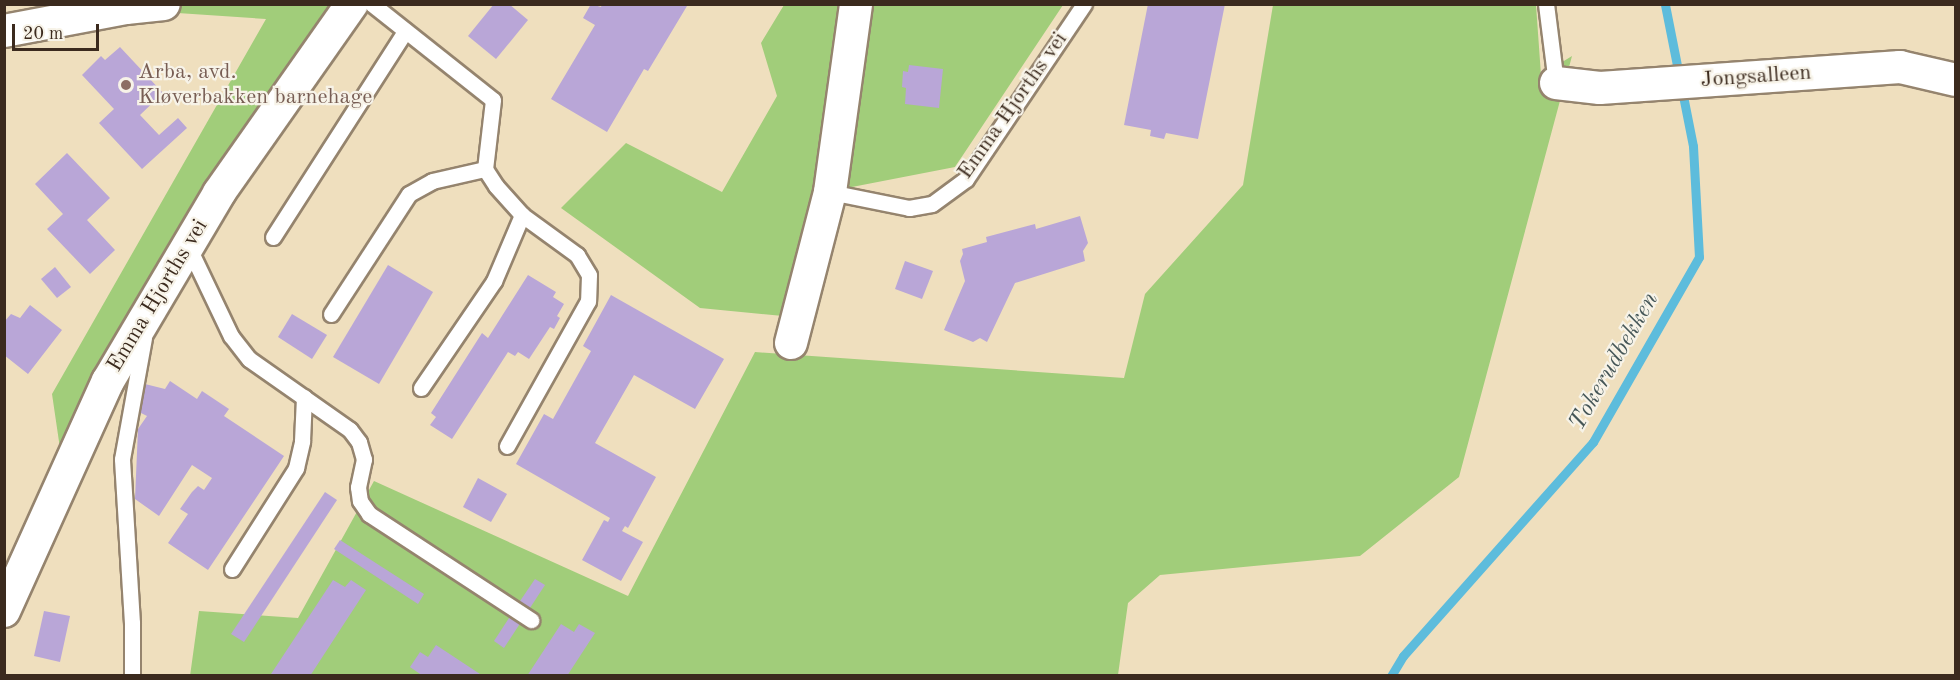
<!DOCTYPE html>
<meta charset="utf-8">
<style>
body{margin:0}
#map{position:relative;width:1960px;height:680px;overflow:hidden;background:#efdfbe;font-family:"Old Standard TT",serif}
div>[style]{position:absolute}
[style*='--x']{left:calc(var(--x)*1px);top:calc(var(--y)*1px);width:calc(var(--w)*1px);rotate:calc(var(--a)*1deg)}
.green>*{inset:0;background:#a1cd7a}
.stream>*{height:9px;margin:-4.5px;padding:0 4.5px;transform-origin:4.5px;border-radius:4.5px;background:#5dbcdc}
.building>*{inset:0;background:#b9a6d7}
.roads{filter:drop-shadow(2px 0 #95846e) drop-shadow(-2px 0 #95846e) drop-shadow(0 2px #95846e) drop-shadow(0 -2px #95846e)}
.service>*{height:15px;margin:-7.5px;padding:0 7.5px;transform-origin:7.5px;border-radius:7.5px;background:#fff}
.minor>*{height:32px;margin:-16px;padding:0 16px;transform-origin:16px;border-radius:16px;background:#fff}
.dots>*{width:16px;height:16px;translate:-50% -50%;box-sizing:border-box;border:3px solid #f7f3e8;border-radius:50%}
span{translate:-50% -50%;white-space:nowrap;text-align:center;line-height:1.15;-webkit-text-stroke:4.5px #f7f3e8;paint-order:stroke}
.education-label{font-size:22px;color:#785e54}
.left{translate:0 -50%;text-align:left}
.street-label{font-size:22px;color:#3b2a1e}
.water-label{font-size:24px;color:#455657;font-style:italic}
.frame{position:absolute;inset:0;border:6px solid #3b2a1e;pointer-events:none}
.scale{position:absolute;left:12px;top:24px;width:87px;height:27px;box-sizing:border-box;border:3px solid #3b2a1e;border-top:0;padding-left:8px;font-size:18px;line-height:21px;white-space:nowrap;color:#3b2a1e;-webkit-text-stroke:4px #f7f3e8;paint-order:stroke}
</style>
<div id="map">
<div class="green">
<i style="clip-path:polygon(58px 5px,382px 5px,323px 23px,62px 462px,52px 394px,266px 19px)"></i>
<i style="clip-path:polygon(784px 5px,1063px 5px,955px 167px,821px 193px,783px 316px,700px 308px,561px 208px,626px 143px,722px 192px,777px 96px,761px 43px)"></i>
<i style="clip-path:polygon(1273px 5px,1536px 5px,1541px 75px,1572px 56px,1459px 477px,1360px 556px,1160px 575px,1128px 603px,1118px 675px,190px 676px,199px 611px,298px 618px,374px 481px,628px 596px,755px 352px,1124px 378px,1145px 294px,1243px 185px)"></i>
</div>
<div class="stream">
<i style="--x:1391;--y:676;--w:23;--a:-59"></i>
<i style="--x:1403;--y:656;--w:286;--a:-48.4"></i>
<i style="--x:1593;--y:442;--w:213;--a:-60.2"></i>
<i style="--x:1699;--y:257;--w:111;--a:-93.1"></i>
<i style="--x:1693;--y:146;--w:145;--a:-101.2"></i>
</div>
<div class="building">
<i style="clip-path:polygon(494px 4px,509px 4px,528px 20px,496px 59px,468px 36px)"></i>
<i style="clip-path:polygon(591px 4px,601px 7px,602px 4px,687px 6px,648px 71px,644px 69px,607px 132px,551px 99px,595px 25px,583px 18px)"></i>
<i style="clip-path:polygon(1148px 4px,1225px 4px,1198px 139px,1166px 133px,1164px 139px,1150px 136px,1151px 130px,1124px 125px)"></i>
<i style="clip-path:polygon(120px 47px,163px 93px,140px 115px,159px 135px,178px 118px,187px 128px,142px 169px,99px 123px,114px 109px,82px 75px,101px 56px,105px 60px)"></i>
<i style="clip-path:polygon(909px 65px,943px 69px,939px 108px,905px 104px,906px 88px,902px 87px,903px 71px,908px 72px)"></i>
<i style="clip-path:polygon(67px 153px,110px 198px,87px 220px,115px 250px,90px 274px,47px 229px,63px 214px,35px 184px)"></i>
<i style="clip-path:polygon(1080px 216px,1088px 243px,1083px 251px,1085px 261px,1015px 283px,987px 342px,980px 338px,973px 342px,944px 330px,965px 281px,960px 261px,963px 254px,962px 249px,987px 242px,986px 237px,1035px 224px,1036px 229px)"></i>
<i style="clip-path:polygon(905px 261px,933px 271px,922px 299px,895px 289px)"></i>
<i style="clip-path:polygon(388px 265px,433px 292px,379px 384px,333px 357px)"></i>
<i style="clip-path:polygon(55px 267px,71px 287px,57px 298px,41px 279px)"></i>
<i style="clip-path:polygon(528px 275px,556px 292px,553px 297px,564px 304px,557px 316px,560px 318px,554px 329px,550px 327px,529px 359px,518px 352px,515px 356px,508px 352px,452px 439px,430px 425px,436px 417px,431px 413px,482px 333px,488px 338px)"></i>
<i style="clip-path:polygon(611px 295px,724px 359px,695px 409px,634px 375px,595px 443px,656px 477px,628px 528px,625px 526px,622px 531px,643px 542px,621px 581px,582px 560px,604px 520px,608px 522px,610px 518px,516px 464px,544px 414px,553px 419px,591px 351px,583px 346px)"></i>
<i style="clip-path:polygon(30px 305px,62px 330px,28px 374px,4px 355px,4px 322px,11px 314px,20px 318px)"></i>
<i style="clip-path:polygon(292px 314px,327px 335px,312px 359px,278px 337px)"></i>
<i style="clip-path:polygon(170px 381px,197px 399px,202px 391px,229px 409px,224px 416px,284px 456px,208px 570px,168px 543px,188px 514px,180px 509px,192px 492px,198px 486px,204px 490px,212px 478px,192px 465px,159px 516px,135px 499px,138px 429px,147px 416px,139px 412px,145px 384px,165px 389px)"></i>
<i style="clip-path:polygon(478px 478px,507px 494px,491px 522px,463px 507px)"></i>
<i style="clip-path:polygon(325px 492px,337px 500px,244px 642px,231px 634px)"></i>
<i style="clip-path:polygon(340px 540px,424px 594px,418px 604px,334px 549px)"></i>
<i style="clip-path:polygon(535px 579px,545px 585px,528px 611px,518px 604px)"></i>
<i style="clip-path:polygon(333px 580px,345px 587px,351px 580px,366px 590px,310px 676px,274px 676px,271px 674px)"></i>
<i style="clip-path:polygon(44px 611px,70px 616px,60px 662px,34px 656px)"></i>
<i style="clip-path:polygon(511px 615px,521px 622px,504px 648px,494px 641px)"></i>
<i style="clip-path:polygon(561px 624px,574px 632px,579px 624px,595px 633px,567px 676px,527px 676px)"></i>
<i style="clip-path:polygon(436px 645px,483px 676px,423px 676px,410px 667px,420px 652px,428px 657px)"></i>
</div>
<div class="roads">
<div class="service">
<i style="--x:372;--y:4;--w:154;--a:38.4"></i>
<i style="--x:493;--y:100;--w:69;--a:96.6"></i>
<i style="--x:1546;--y:4;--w:80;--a:82.8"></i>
<i style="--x:485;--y:169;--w:20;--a:57"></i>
<i style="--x:496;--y:186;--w:39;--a:48"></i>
<i style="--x:522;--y:215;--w:68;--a:36"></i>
<i style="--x:577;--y:255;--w:23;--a:59"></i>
<i style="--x:589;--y:275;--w:26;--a:92"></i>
<i style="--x:588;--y:301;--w:166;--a:119.2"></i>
<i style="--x:830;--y:192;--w:81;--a:11.4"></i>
<i style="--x:909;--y:208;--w:23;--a:-10"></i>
<i style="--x:932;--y:204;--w:42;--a:-36.3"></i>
<i style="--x:966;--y:179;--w:211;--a:-56"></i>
<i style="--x:273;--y:237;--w:245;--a:-57.3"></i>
<i style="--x:188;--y:246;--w:100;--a:64.5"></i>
<i style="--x:231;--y:336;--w:29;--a:52"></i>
<i style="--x:249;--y:359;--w:123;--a:35.1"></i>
<i style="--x:350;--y:430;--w:15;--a:53"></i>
<i style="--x:359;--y:442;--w:18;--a:74"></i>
<i style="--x:364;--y:459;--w:29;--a:102"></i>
<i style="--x:358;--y:487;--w:14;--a:82"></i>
<i style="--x:360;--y:501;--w:16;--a:55"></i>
<i style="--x:369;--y:514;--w:194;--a:33.2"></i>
<i style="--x:331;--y:314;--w:143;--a:-57"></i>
<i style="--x:409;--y:194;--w:26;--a:-29"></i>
<i style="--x:432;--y:181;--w:54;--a:-12.8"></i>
<i style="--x:421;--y:388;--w:130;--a:-55.7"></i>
<i style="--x:494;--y:281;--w:72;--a:-67"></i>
<i style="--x:232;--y:569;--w:120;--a:-57.6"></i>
<i style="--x:296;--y:468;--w:28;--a:-77"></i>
<i style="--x:302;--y:441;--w:44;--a:-87.4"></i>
<i style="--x:132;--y:676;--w:53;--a:-90"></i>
<i style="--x:132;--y:623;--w:164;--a:-93.5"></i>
<i style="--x:122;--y:459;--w:123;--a:-79.7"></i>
</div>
<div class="minor">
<i style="--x:4;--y:31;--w:124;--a:-10.7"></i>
<i style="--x:126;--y:8;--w:38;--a:-6"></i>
<i style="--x:1556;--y:83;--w:44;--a:6.5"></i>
<i style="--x:1600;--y:88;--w:301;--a:-4"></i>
<i style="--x:1900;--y:67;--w:57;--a:13.1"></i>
<i style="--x:791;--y:343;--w:156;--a:-75.5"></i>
<i style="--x:830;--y:192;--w:190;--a:-82.1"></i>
<i style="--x:4;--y:611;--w:252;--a:-65.7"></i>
<i style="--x:108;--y:381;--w:218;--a:-59.4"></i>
<i style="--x:219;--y:193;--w:231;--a:-54.9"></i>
</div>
</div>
<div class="dots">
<i style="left:126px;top:85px;background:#8d6e63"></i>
</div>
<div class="education-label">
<span class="left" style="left:138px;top:85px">Arba, avd.<br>Kløverbakken barnehage</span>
</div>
<div class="street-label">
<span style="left:1756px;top:77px;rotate:-4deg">Jongsalleen</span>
<span style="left:1013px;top:106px;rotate:-55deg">Emma Hjorths vei</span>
<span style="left:158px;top:296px;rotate:-59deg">Emma Hjorths vei</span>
</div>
<div class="water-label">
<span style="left:1615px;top:362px;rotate:-60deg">Tokerudbekken</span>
</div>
<div class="frame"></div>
<div class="scale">20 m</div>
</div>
